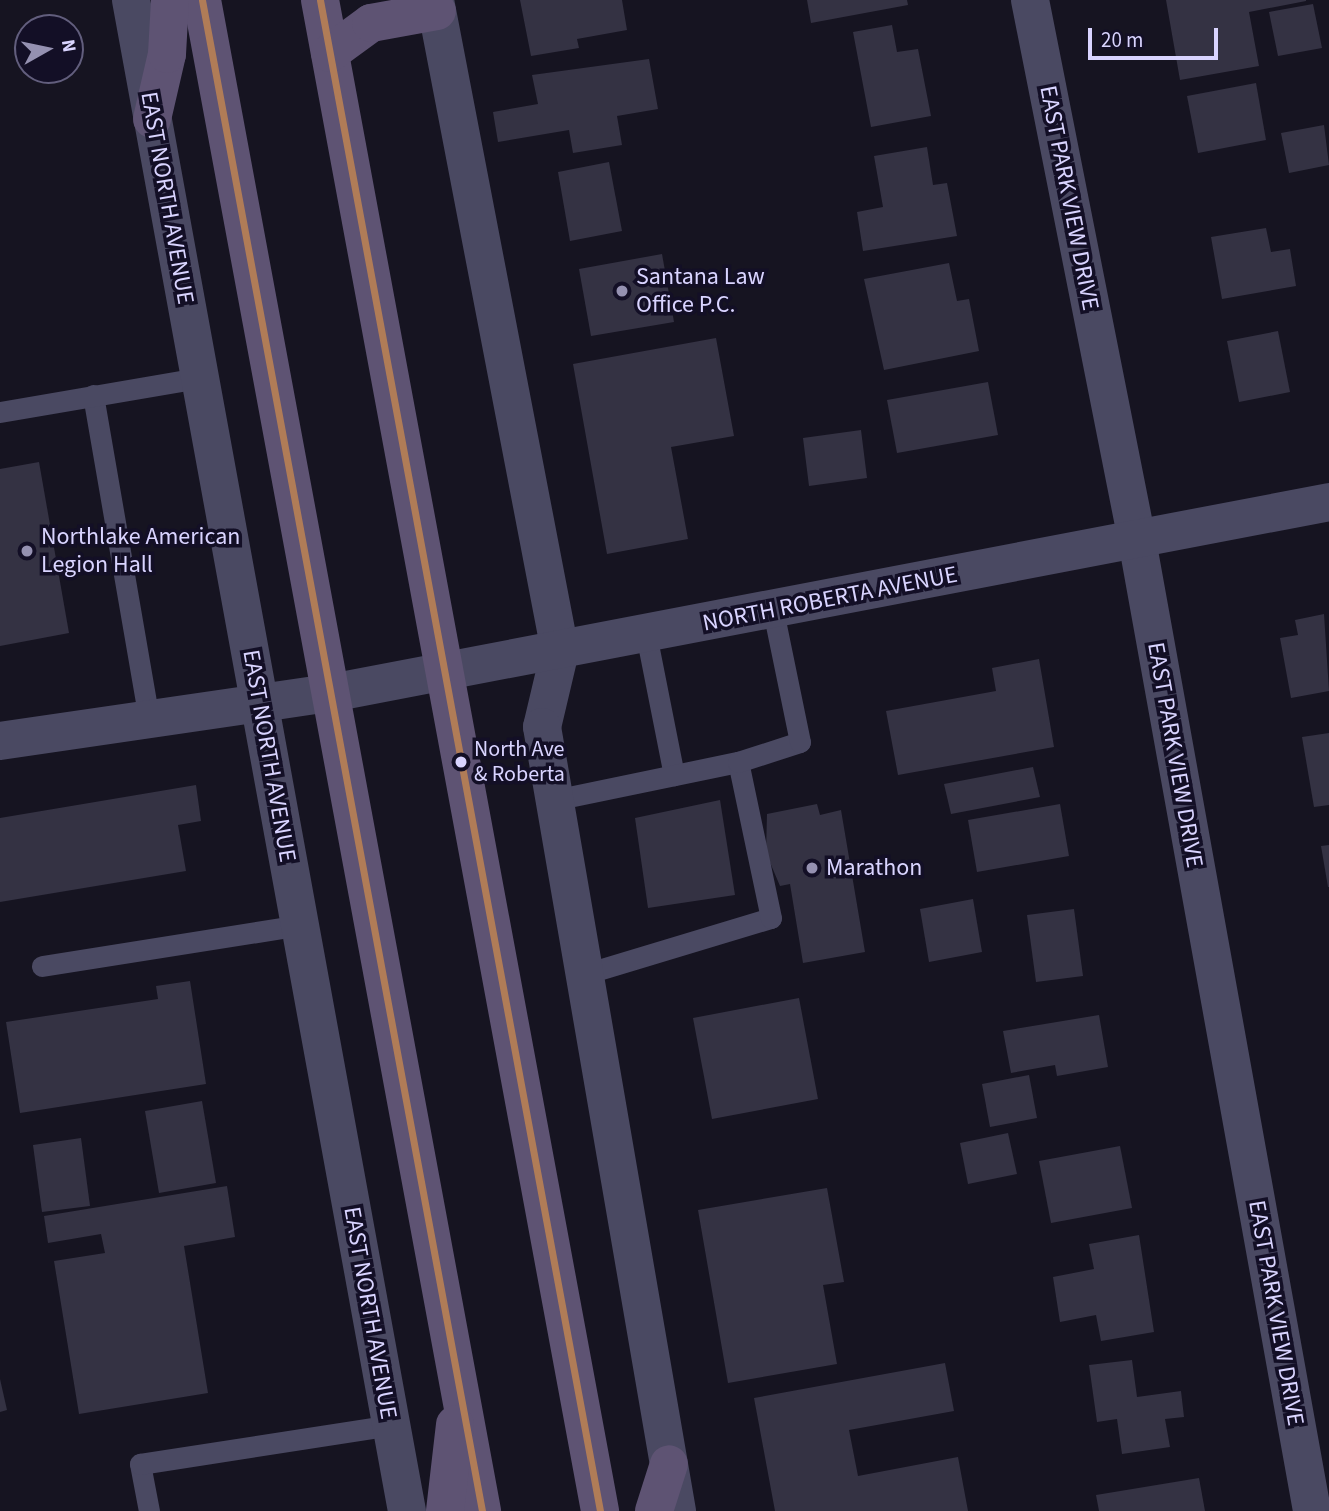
<!DOCTYPE html>
<style>
body{margin:0}
#map{position:relative;width:1329px;height:1511px;overflow:hidden;background:#161421;font-family:"Source Sans 3",sans-serif}
div>[style]{position:absolute}
[style*='--x']{left:calc(var(--x)*1px);top:calc(var(--y)*1px);width:calc(var(--w)*1px);rotate:calc(var(--a)*1deg)}
.building>*{inset:0;background:#343243}
.service>*{height:21px;margin:-10.5px;padding:0 10.5px;transform-origin:10.5px;border-radius:10.5px;background:#4a4962}
.minor>*{height:38px;margin:-19px;padding:0 19px;transform-origin:19px;border-radius:19px;background:#4a4962}
.primary>*{height:38px;margin:-19px;padding:0 19px;transform-origin:19px;border-radius:19px;background:#5e5373}
.bus-1>*{height:7px;margin:-3.5px;padding:0 3.5px;transform-origin:3.5px;border-radius:3.5px;background:#b07c57}
.dots>*{width:19px;height:19px;translate:-50% -50%;box-sizing:border-box;border:4px solid #130f26;border-radius:50%}
span{translate:-50% -50%;white-space:nowrap;text-align:center;line-height:1.15;-webkit-text-stroke:7px #130f26;paint-order:stroke}
.bus-label{font-size:22px;color:#d9d4ff}
.left{translate:0 -50%;text-align:left}
.street-label{font-size:24px;color:#d9d4ff}
.poi-label{font-size:24px;color:#d9d4ff}
.north{position:absolute;left:14px;top:14px;width:70px;height:70px;box-sizing:border-box;background:#130f26;border:2px solid #625e7d;border-radius:50%;rotate:81deg;font-size:19px;font-weight:700;line-height:28px;text-align:center;color:#d9d4ff}
.north::after{content:'';display:block;margin:auto;width:24px;height:32px;background:#9591b1;clip-path:polygon(50% 0,100% 100%,50% 72%,0 100%)}
.scale{position:absolute;left:1088px;top:28px;width:130px;height:32px;box-sizing:border-box;border:4px solid #d9d4ff;border-top:0;padding-left:9px;font-size:21px;line-height:24px;white-space:nowrap;color:#d9d4ff;-webkit-text-stroke:5px #130f26;paint-order:stroke}
</style>
<div id="map">
<div class="building">
<i style="clip-path:polygon(520px 0,622px 0,627px 30px,577px 39px,579px 48px,531px 56px)"></i>
<i style="clip-path:polygon(807px 0,907px 0,908px 5px,811px 23px)"></i>
<i style="clip-path:polygon(1166px 0,1306px 0,1306px 1px,1249px 12px,1259px 66px,1180px 80px)"></i>
<i style="clip-path:polygon(1313px 4px,1322px 48px,1278px 56px,1269px 12px)"></i>
<i style="clip-path:polygon(892px 25px,897px 52px,918px 49px,931px 116px,871px 127px,853px 32px)"></i>
<i style="clip-path:polygon(649px 59px,658px 109px,617px 116px,622px 145px,573px 153px,569px 130px,498px 142px,493px 112px,538px 104px,532px 75px)"></i>
<i style="clip-path:polygon(1256px 83px,1266px 140px,1198px 153px,1187px 96px)"></i>
<i style="clip-path:polygon(1324px 125px,1329px 165px,1289px 173px,1281px 133px)"></i>
<i style="clip-path:polygon(927px 147px,933px 185px,947px 183px,957px 236px,863px 251px,857px 212px,883px 207px,874px 156px)"></i>
<i style="clip-path:polygon(609px 162px,622px 231px,570px 241px,558px 172px)"></i>
<i style="clip-path:polygon(1266px 228px,1271px 252px,1290px 249px,1296px 286px,1222px 299px,1211px 237px)"></i>
<i style="clip-path:polygon(662px 254px,674px 322px,591px 336px,579px 269px)"></i>
<i style="clip-path:polygon(949px 263px,957px 301px,969px 299px,979px 351px,884px 370px,864px 279px)"></i>
<i style="clip-path:polygon(1278px 331px,1290px 392px,1239px 402px,1227px 341px)"></i>
<i style="clip-path:polygon(716px 338px,734px 436px,671px 447px,688px 539px,607px 554px,573px 364px)"></i>
<i style="clip-path:polygon(988px 382px,998px 435px,897px 453px,887px 400px)"></i>
<i style="clip-path:polygon(861px 430px,867px 478px,809px 486px,803px 438px)"></i>
<i style="clip-path:polygon(39px 462px,69px 633px,0 646px,0 469px)"></i>
<i style="clip-path:polygon(1324px 614px,1329px 691px,1291px 698px,1280px 638px,1298px 635px,1295px 620px)"></i>
<i style="clip-path:polygon(1039px 659px,1054px 747px,898px 775px,886px 711px,996px 691px,992px 668px)"></i>
<i style="clip-path:polygon(1329px 733px,1329px 805px,1314px 807px,1302px 737px)"></i>
<i style="clip-path:polygon(1033px 767px,1040px 797px,951px 814px,944px 784px)"></i>
<i style="clip-path:polygon(196px 785px,201px 821px,178px 825px,186px 871px,0 902px,0 818px)"></i>
<i style="clip-path:polygon(720px 800px,735px 895px,648px 908px,635px 818px)"></i>
<i style="clip-path:polygon(817px 804px,820px 815px,841px 810px,865px 952px,803px 963px,790px 884px,780px 886px,766px 853px,767px 814px)"></i>
<i style="clip-path:polygon(1060px 804px,1069px 856px,977px 872px,968px 820px)"></i>
<i style="clip-path:polygon(1329px 845px,1329px 887px,1328px 887px,1321px 846px)"></i>
<i style="clip-path:polygon(973px 899px,982px 952px,929px 962px,920px 909px)"></i>
<i style="clip-path:polygon(1074px 909px,1083px 976px,1036px 982px,1027px 915px)"></i>
<i style="clip-path:polygon(190px 981px,206px 1084px,20px 1113px,6px 1022px,158px 999px,156px 986px)"></i>
<i style="clip-path:polygon(799px 998px,818px 1099px,712px 1119px,693px 1018px)"></i>
<i style="clip-path:polygon(1099px 1015px,1108px 1067px,1057px 1076px,1055px 1065px,1011px 1073px,1003px 1031px)"></i>
<i style="clip-path:polygon(1029px 1075px,1037px 1118px,990px 1127px,982px 1084px)"></i>
<i style="clip-path:polygon(202px 1101px,216px 1183px,159px 1193px,145px 1111px)"></i>
<i style="clip-path:polygon(1008px 1133px,1017px 1174px,968px 1184px,960px 1143px)"></i>
<i style="clip-path:polygon(81px 1138px,90px 1206px,42px 1212px,33px 1145px)"></i>
<i style="clip-path:polygon(1120px 1146px,1132px 1208px,1051px 1223px,1039px 1161px)"></i>
<i style="clip-path:polygon(227px 1186px,235px 1237px,184px 1246px,208px 1393px,79px 1414px,54px 1261px,105px 1253px,101px 1234px,48px 1243px,44px 1216px)"></i>
<i style="clip-path:polygon(827px 1188px,844px 1282px,823px 1285px,837px 1364px,728px 1383px,698px 1210px)"></i>
<i style="clip-path:polygon(1139px 1235px,1154px 1332px,1101px 1341px,1096px 1315px,1060px 1322px,1053px 1277px,1094px 1269px,1089px 1244px)"></i>
<i style="clip-path:polygon(1132px 1360px,1137px 1397px,1181px 1391px,1184px 1417px,1165px 1419px,1170px 1447px,1122px 1454px,1117px 1419px,1097px 1422px,1089px 1365px)"></i>
<i style="clip-path:polygon(945px 1363px,954px 1411px,849px 1430px,858px 1476px,958px 1457px,968px 1511px,775px 1511px,754px 1398px)"></i>
<i style="clip-path:polygon(0 1379px,7px 1410px,0 1412px)"></i>
<i style="clip-path:polygon(1199px 1478px,1205px 1511px,1099px 1511px,1096px 1495px)"></i>
</div>
<div class="service">
<i style="--x:93;--y:395;--w:330;--a:80.2"></i>
<i style="--x:0;--y:412;--w:202;--a:-9.7"></i>
<i style="--x:646;--y:634;--w:144;--a:78.8"></i>
<i style="--x:554;--y:800;--w:188;--a:-11.7"></i>
<i style="--x:42;--y:966;--w:261;--a:-9"></i>
<i style="--x:585;--y:974;--w:194;--a:-16.8"></i>
<i style="--x:771;--y:918;--w:159;--a:-101.9"></i>
<i style="--x:738;--y:762;--w:65;--a:-17.9"></i>
<i style="--x:800;--y:742;--w:135;--a:-101.6"></i>
<i style="--x:149;--y:1511;--w:48;--a:-100.8"></i>
<i style="--x:140;--y:1464;--w:254;--a:-8.8"></i>
</div>
<div class="minor">
<i style="--x:131;--y:0;--w:1536;--a:79.65"></i>
<i style="--x:435;--y:0;--w:663;--a:79.13"></i>
<i style="--x:560;--y:651;--w:78;--a:103.3"></i>
<i style="--x:542;--y:727;--w:796;--a:80.23"></i>
<i style="--x:1030;--y:0;--w:550;--a:78.79"></i>
<i style="--x:1137;--y:540;--w:987;--a:79.78"></i>
<i style="--x:0;--y:741;--w:334;--a:-8.3"></i>
<i style="--x:331;--y:693;--w:1016;--a:-10.83"></i>
</div>
<div class="primary">
<i style="--x:202;--y:0;--w:1537;--a:79.5"></i>
<i style="--x:320;--y:0;--w:1537;--a:79.5"></i>
<i style="--x:330;--y:53;--w:51;--a:-36.2"></i>
<i style="--x:371;--y:23;--w:67;--a:-10.3"></i>
<i style="--x:152;--y:119;--w:67;--a:-77"></i>
<i style="--x:167;--y:54;--w:54;--a:-86.8"></i>
<i style="--x:445;--y:1511;--w:87;--a:-83.4"></i>
<i style="--x:654;--y:1511;--w:49;--a:-72.3"></i>
</div>
<div class="bus-1">
<i style="--x:202;--y:0;--w:1537;--a:79.5"></i>
<i style="--x:320;--y:0;--w:1537;--a:79.5"></i>
</div>
<div class="dots">
<i style="left:622px;top:291px;background:#9591b1"></i>
<i style="left:27px;top:551px;background:#9591b1"></i>
<i style="left:461px;top:762px;background:#d9d4ff"></i>
<i style="left:812px;top:868px;background:#9591b1"></i>
</div>
<div class="bus-label">
<span class="left" style="left:474px;top:762px">North Ave<br>&amp; Roberta</span>
</div>
<div class="street-label">
<span style="left:167px;top:198px;rotate:80deg">EAST NORTH AVENUE</span>
<span style="left:1069px;top:198px;rotate:79deg">EAST PARK VIEW DRIVE</span>
<span style="left:830px;top:599px;rotate:-11deg">NORTH ROBERTA AVENUE</span>
<span style="left:1175px;top:755px;rotate:80deg">EAST PARK VIEW DRIVE</span>
<span style="left:269px;top:756px;rotate:80deg">EAST NORTH AVENUE</span>
<span style="left:370px;top:1313px;rotate:80deg">EAST NORTH AVENUE</span>
<span style="left:1276px;top:1313px;rotate:80deg">EAST PARK VIEW DRIVE</span>
</div>
<div class="poi-label">
<span class="left" style="left:636px;top:291px">Santana Law<br>Office P.C.</span>
<span class="left" style="left:41px;top:551px">Northlake American<br>Legion Hall</span>
<span class="left" style="left:826px;top:868px">Marathon</span>
</div>
<div class="north">N</div>
<div class="scale">20 m</div>
</div>
